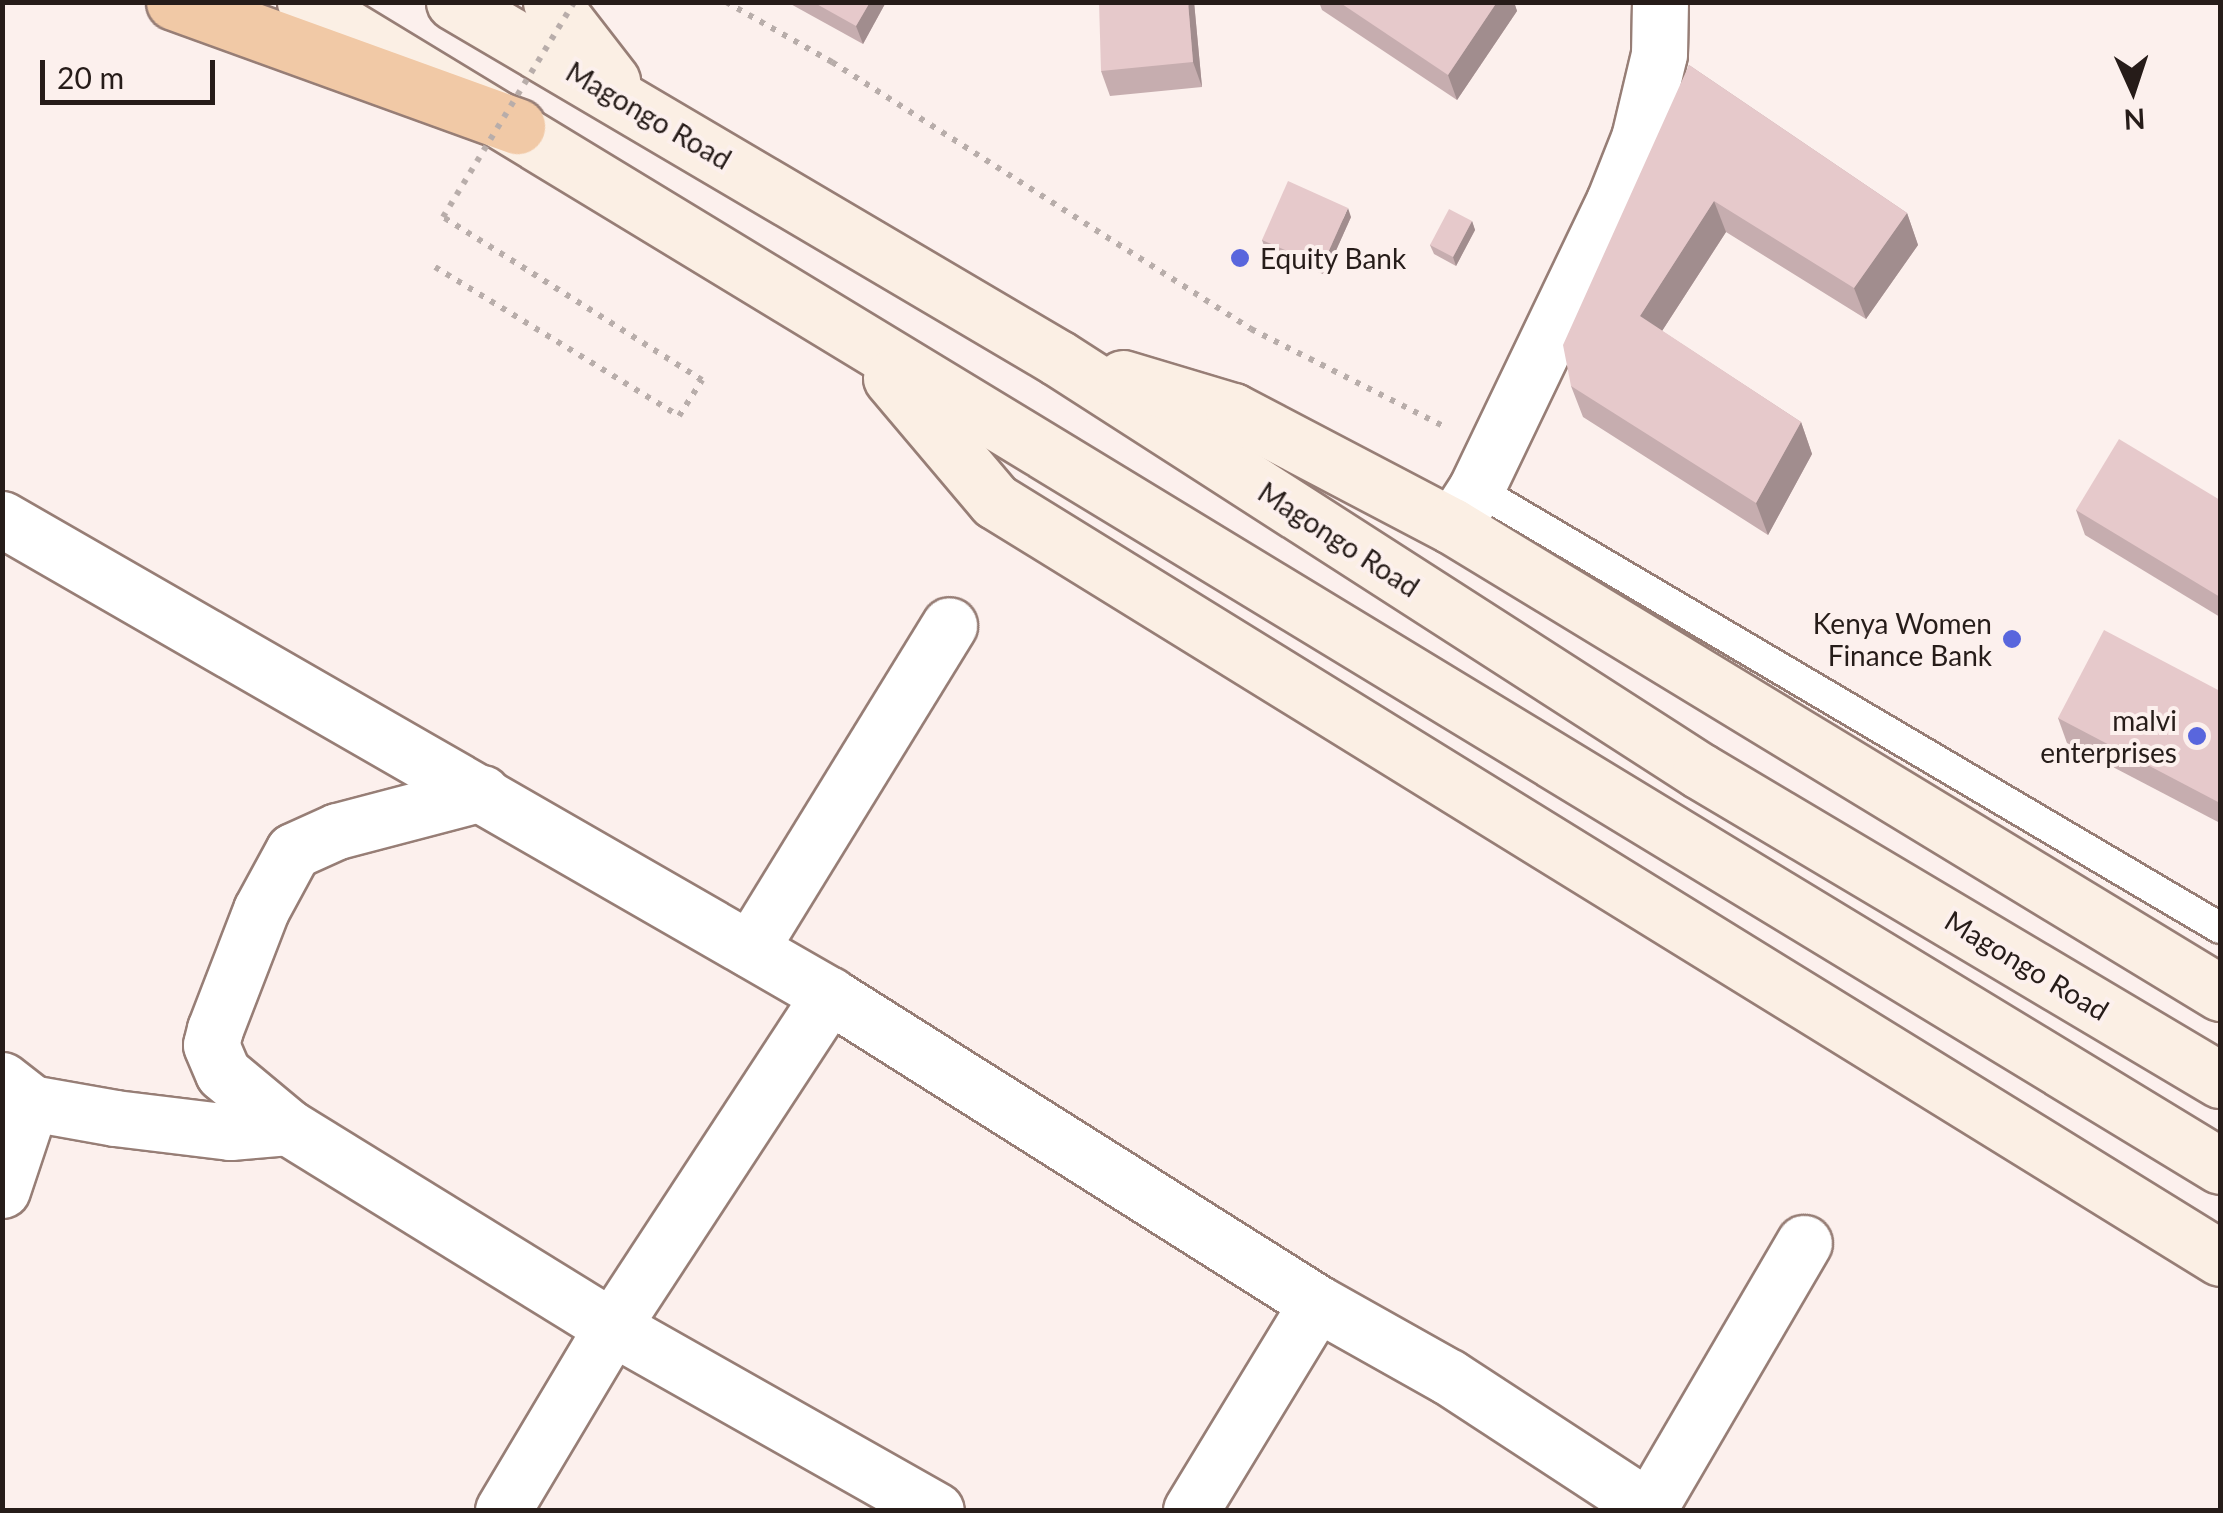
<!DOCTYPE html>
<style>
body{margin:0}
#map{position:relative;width:2223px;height:1513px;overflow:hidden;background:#fcf0ed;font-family:Lato,sans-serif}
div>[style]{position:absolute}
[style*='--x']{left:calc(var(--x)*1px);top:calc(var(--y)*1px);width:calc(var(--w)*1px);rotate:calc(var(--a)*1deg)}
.path>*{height:6px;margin-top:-3px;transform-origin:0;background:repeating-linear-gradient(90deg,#b8adaa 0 5px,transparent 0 13px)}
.roads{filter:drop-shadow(2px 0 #977e76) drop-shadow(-2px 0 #977e76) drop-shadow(0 2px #977e76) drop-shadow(0 -2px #977e76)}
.lane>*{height:30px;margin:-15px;padding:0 15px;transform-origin:15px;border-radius:15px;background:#fff}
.street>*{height:55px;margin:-27.5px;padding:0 27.5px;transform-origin:27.5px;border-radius:27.5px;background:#fff}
.secondary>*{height:55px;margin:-27.5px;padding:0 27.5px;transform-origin:27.5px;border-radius:27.5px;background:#fbefe4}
.highway>*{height:55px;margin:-27.5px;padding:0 27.5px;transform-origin:27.5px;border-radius:27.5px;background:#f1c9a6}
.path-bridge>*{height:6px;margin-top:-3px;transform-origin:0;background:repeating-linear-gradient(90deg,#b8adaa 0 5px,transparent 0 13px)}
.wall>*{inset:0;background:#c6adaf}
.shaded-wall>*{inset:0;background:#a18d8e}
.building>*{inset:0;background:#e6c9cb}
.dots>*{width:28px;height:28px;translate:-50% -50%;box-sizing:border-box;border:5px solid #fcf0ed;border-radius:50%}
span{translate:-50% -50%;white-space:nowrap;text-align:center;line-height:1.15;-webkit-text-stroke:8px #fcf0ed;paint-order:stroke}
.street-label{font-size:28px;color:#261c19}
.poi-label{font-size:28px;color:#261c19}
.left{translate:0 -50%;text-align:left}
.right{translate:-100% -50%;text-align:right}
.frame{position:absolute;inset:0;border:5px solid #261c19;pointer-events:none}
.north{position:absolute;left:2083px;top:40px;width:100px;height:100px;-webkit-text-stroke:8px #fcf0ed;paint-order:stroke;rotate:177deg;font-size:28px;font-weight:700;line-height:40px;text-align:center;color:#261c19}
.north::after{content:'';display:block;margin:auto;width:35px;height:45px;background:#261c19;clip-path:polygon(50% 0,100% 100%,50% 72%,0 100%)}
.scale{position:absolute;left:40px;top:60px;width:175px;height:45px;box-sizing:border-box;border:5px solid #261c19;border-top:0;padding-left:12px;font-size:30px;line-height:35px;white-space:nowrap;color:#261c19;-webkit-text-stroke:8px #fcf0ed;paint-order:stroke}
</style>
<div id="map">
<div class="path">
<i style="--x:726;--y:2;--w:122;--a:29.5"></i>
<i style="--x:832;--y:62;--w:497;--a:32.5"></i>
<i style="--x:1251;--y:329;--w:215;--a:26.8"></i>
<i style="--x:435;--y:267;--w:286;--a:31.4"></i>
<i style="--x:679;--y:416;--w:43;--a:-57.4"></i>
<i style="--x:702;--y:380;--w:306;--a:-147.8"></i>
</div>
<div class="roads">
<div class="lane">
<i style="--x:1476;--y:489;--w:864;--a:30.54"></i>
</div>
<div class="street">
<i style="--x:2;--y:519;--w:954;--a:29.92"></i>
<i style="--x:829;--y:995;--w:577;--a:32.26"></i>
<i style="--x:1317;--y:1303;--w:151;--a:29.3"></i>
<i style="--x:1449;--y:1377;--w:243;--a:33.2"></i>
<i style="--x:1452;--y:526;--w:44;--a:-57"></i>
<i style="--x:1476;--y:489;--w:319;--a:-64.4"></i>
<i style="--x:1614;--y:201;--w:68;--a:-68.4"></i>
<i style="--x:1639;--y:138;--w:86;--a:-76.6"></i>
<i style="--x:1659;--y:54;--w:52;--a:-88.9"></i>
<i style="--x:482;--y:793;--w:150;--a:165.3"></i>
<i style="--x:337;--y:831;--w:48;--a:155.6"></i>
<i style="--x:293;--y:851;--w:67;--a:118.5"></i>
<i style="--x:261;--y:910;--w:128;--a:111.1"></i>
<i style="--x:215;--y:1029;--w:16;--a:104"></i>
<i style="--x:211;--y:1045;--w:30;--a:67"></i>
<i style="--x:223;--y:1073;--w:85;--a:39.7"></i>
<i style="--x:288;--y:1127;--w:381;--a:31.7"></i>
<i style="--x:612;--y:1327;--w:372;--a:29.5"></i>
<i style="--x:750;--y:949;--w:380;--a:-58.4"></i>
<i style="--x:2;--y:1080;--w:37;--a:38"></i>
<i style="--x:31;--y:1103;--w:85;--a:10.1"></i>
<i style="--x:115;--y:1118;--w:116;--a:6.9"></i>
<i style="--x:230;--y:1132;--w:58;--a:-4.9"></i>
<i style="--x:2;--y:1190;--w:92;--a:-71.6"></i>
<i style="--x:1649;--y:1508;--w:307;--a:-59.7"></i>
<i style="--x:503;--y:1510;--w:213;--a:-59.2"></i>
<i style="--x:612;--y:1327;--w:397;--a:-56.8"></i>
<i style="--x:1191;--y:1510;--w:242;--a:-58.7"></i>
</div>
<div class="secondary">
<i style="--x:305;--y:2;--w:2241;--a:31.29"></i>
<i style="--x:454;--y:2;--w:701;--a:30.52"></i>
<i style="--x:1058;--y:358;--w:763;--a:32.75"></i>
<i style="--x:1700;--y:771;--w:605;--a:30.72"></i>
<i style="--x:551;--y:2;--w:100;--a:52.3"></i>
<i style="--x:891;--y:378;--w:161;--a:49.8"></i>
<i style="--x:995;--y:501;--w:1440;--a:31.71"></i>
<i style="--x:1123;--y:378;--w:115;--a:16.7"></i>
<i style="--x:1233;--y:411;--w:247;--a:27.7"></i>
<i style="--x:1452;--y:526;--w:899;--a:31.3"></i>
</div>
<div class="highway">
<i style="--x:174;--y:2;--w:365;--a:19.9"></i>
</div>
</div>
<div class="path-bridge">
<i style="--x:443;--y:217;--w:252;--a:-58.6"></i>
</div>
<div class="wall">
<i style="clip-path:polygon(787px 2px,886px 2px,863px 44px)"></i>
<i style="clip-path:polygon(1194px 2px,1202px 87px,1110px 96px,1101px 71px)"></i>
<i style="clip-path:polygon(1319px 2px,1514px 2px,1517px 11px,1457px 100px,1322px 10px)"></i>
<i style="clip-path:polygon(1689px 65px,1907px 213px,1918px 245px,1866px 319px,1726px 232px,1662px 331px,1801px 422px,1812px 454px,1768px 535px,1583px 417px,1571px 386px)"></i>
<i style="clip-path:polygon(1351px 217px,1325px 275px,1265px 249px,1262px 240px)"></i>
<i style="clip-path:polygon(1472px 221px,1475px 230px,1456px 266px,1434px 254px,1430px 245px)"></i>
<i style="clip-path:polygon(2220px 500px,2220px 617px,2085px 535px,2076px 510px)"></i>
<i style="clip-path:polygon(2220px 691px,2220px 823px,2067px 743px,2058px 718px)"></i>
</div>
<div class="shaded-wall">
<i style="clip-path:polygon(870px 2px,886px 2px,863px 44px,856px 26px)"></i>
<i style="clip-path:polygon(1188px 2px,1194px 2px,1202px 87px,1193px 62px)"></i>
<i style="clip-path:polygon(1497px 2px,1514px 2px,1517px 11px,1457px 100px,1448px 75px)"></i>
<i style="clip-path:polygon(1714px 201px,1726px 232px,1651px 348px,1640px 316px)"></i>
<i style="clip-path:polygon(1348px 208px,1351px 217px,1325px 275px,1322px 266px)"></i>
<i style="clip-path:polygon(1907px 213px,1918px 245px,1866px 319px,1854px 288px)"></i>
<i style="clip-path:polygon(1472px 221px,1475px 230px,1456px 266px,1453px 257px)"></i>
<i style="clip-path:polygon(1801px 422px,1812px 454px,1768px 535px,1756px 503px)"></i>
</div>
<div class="building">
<i style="clip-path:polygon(813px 2px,870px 2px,856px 26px)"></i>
<i style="clip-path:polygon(1099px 2px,1188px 2px,1193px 62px,1101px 71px)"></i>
<i style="clip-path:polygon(1339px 2px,1497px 2px,1448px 75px)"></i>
<i style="clip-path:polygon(1689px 65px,1907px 213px,1854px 288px,1714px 201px,1640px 316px,1801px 422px,1756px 503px,1571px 386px,1563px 345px)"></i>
<i style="clip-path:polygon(1288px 181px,1348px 208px,1322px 266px,1262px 240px)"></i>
<i style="clip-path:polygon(1449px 209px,1472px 221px,1453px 257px,1430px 245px)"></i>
<i style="clip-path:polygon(2119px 439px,2220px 500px,2220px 597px,2076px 510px)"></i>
<i style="clip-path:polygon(2104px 630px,2220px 691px,2220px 803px,2058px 718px)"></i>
</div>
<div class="dots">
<i style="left:1240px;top:258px;background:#5966dd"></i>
<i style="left:2012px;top:639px;background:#5966dd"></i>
<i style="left:2197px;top:736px;background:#5966dd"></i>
</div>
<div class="street-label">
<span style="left:649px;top:115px;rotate:30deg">Magongo Road</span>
<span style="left:1339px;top:539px;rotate:33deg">Magongo Road</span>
<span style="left:2027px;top:965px;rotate:31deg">Magongo Road</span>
</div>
<div class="poi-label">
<span class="left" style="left:1260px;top:258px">Equity Bank</span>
<span class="right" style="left:1992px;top:639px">Kenya Women<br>Finance Bank</span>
<span class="right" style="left:2177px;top:736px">malvi<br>enterprises</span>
</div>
<div class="frame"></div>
<div class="north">N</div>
<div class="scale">20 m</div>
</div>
